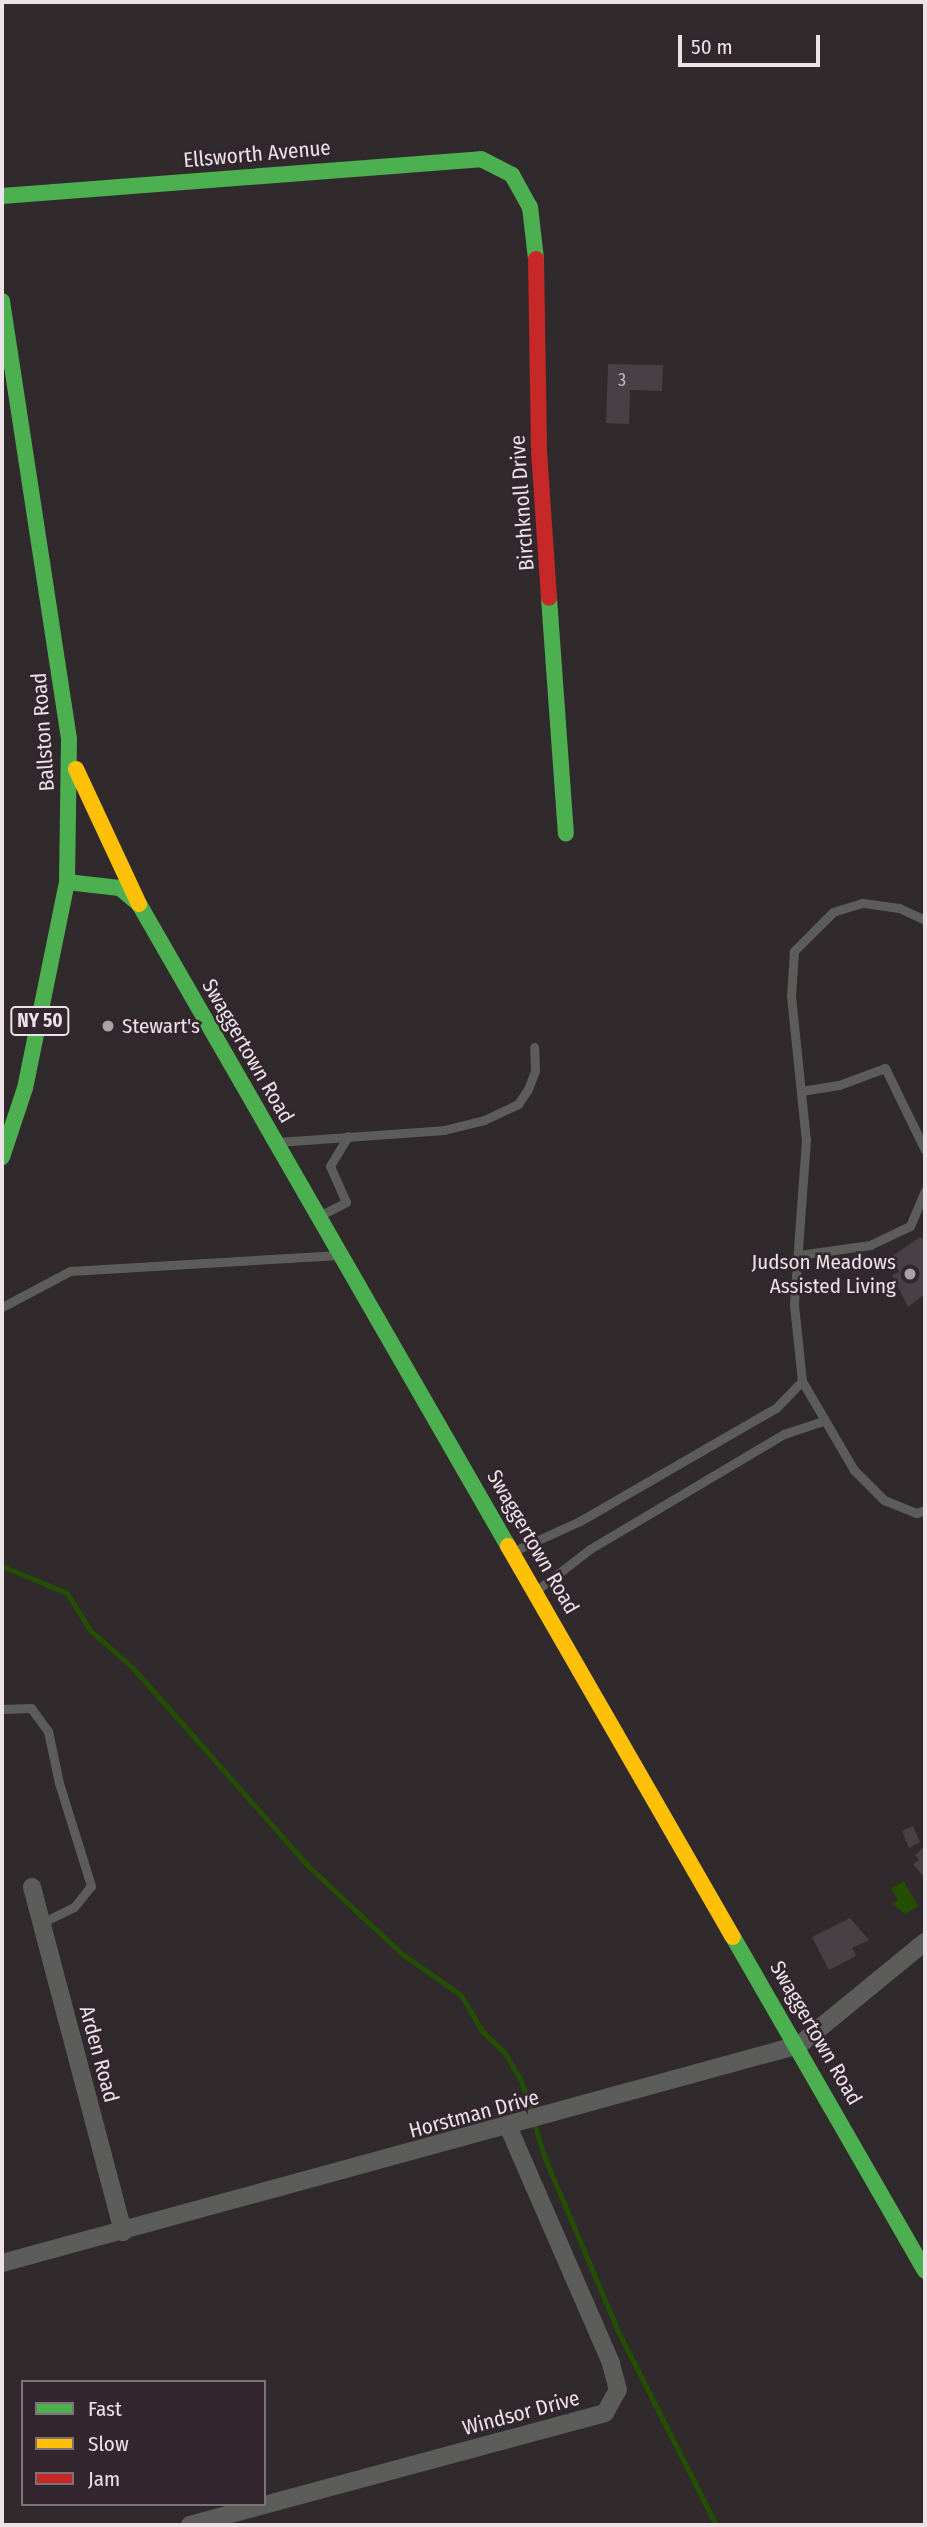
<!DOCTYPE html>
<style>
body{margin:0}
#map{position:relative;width:927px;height:2527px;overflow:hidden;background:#302a2d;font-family:"Fira Sans Condensed",sans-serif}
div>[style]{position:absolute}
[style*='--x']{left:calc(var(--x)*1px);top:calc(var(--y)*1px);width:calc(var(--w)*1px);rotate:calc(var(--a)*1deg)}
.water>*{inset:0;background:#234e04}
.stream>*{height:5px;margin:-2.5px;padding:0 2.5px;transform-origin:2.5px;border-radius:2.5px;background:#234e04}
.building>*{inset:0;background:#474044}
.lane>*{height:9px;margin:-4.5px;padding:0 4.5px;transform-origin:4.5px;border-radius:4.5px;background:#5c5d5b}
.street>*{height:18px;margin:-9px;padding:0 9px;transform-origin:9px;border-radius:9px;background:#5c5d5b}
.fast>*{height:16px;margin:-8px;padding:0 8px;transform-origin:8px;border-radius:8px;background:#4caf50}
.slow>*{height:16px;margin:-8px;padding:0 8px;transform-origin:8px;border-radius:8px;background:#ffc107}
.jam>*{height:16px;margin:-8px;padding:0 8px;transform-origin:8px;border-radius:8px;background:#c62828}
.dots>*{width:19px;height:19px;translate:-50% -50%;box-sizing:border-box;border:4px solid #34262e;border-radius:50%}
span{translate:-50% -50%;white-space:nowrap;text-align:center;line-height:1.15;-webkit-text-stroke:5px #34262e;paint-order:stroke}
.number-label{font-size:18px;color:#c3babe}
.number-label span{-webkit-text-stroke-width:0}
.shield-label span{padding:2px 5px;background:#34262e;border:2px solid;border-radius:5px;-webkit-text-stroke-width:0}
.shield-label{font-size:19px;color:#ece2e7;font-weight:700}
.street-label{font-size:21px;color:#ece2e7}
.poi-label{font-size:21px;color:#ece2e7}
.left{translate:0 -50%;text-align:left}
.right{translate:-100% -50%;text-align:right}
.frame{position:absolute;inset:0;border:4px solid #ece2e7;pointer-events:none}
.legend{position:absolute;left:21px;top:2380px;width:245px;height:126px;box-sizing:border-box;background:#34262e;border:2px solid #7e7178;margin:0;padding:9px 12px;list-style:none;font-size:21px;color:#ece2e7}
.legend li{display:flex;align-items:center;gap:14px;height:35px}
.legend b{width:35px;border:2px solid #7e7178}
.scale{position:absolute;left:678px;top:35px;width:142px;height:32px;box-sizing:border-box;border:4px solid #ece2e7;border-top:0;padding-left:9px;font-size:21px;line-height:24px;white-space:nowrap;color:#ece2e7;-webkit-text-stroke:5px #34262e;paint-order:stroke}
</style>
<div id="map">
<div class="water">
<i style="clip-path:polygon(904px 1881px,918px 1906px,905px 1914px,892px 1904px,898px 1900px,891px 1888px)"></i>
</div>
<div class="stream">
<i style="--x:2;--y:1566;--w:70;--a:22.6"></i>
<i style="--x:67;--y:1593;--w:44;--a:58.1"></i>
<i style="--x:90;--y:1630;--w:57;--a:41.5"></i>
<i style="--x:133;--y:1668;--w:263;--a:48.5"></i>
<i style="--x:307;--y:1865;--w:130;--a:43.1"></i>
<i style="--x:402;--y:1954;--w:72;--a:34.8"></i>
<i style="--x:461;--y:1995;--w:42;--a:59.7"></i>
<i style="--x:482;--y:2031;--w:30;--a:44"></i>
<i style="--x:504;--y:2052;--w:33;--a:59"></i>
<i style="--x:521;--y:2080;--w:79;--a:73.2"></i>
<i style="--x:544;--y:2156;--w:190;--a:67.1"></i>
<i style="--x:618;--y:2331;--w:217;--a:63.2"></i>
</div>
<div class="building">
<i style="clip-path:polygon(608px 364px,663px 365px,662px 391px,630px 390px,629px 424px,606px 423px)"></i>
<i style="clip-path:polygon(920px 1237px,925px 1240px,925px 1294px,908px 1307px,892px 1275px,899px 1272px,891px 1257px)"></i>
<i style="clip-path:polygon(913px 1826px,920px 1842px,909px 1848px,902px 1831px)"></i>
<i style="clip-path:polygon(925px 1846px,925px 1874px,923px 1876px,913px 1864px,919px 1860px,915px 1855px)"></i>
<i style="clip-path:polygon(850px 1918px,869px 1940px,852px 1948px,856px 1956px,829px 1970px,812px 1937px)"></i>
</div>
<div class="lane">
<i style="--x:925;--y:920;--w:29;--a:-155"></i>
<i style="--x:899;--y:908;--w:37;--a:-172"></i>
<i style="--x:862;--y:903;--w:30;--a:163"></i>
<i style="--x:833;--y:912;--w:55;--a:135"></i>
<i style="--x:794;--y:951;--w:45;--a:93.8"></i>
<i style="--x:791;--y:996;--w:145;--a:84.1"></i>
<i style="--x:806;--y:1140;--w:165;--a:94.2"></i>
<i style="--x:794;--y:1305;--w:76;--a:84"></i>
<i style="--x:802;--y:1381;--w:103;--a:59.7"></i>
<i style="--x:854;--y:1470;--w:42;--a:45"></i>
<i style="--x:884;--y:1500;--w:35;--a:22"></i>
<i style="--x:916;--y:1513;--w:9;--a:-18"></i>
<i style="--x:801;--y:1091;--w:38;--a:-9"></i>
<i style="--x:839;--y:1085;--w:49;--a:-20.3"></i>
<i style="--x:885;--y:1068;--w:91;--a:64"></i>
<i style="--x:278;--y:1142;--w:166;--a:-4.1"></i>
<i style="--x:444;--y:1130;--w:41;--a:-14"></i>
<i style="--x:484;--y:1120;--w:38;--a:-25"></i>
<i style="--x:518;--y:1104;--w:18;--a:-56"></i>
<i style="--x:528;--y:1089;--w:19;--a:-69"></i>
<i style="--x:535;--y:1071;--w:24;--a:-92"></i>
<i style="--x:321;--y:1215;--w:28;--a:-27"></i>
<i style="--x:346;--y:1202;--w:39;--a:-114"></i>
<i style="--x:330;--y:1166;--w:35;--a:-59"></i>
<i style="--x:799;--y:1255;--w:72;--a:-8"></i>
<i style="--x:870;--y:1245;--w:44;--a:-25.4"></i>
<i style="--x:910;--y:1226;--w:38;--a:-67"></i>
<i style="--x:2;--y:1307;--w:77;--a:-27.9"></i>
<i style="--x:70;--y:1271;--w:266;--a:-3.4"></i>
<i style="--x:514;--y:1551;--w:72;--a:-24.4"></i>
<i style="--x:580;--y:1521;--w:226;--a:-30"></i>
<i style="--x:776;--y:1408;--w:37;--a:-46"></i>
<i style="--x:537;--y:1590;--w:67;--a:-37.7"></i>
<i style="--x:590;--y:1549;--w:226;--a:-30.7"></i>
<i style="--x:784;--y:1434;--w:41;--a:-18.4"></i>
<i style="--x:2;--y:1709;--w:29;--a:-2"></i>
<i style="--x:31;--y:1708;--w:29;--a:54"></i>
<i style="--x:48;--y:1731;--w:53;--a:78.1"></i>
<i style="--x:59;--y:1783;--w:108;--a:72.7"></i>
<i style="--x:91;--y:1886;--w:27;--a:129"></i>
<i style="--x:74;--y:1907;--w:37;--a:154"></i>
</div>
<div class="street">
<i style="--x:32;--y:1887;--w:357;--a:75.2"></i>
<i style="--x:2;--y:2263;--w:826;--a:-15.3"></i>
<i style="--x:799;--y:2045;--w:163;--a:-39.3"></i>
<i style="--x:190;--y:2525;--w:430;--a:-15.1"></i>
<i style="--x:605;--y:2413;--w:26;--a:-61"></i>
<i style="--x:618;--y:2390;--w:28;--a:-105"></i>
<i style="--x:611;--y:2363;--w:256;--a:-113.5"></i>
</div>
<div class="fast">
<i style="--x:2;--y:196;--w:480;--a:-4.4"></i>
<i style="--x:481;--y:159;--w:35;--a:27"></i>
<i style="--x:512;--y:175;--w:37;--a:61"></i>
<i style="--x:530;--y:207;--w:52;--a:83.4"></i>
<i style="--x:2;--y:301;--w:443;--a:81.3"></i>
<i style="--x:69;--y:739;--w:143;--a:90.8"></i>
<i style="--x:67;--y:882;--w:210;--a:101.5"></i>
<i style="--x:25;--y:1088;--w:73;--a:108.4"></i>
<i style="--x:549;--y:598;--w:236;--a:85.9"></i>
<i style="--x:67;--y:882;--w:53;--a:6.5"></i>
<i style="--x:120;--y:888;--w:25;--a:40"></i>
<i style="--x:139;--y:904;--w:740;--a:60.11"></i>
<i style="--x:733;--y:1937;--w:385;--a:60.1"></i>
</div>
<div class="slow">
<i style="--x:76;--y:769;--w:149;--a:65"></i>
<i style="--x:508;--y:1546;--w:451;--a:60.1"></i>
</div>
<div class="jam">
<i style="--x:536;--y:259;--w:192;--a:89.1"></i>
<i style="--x:539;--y:451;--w:147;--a:86.1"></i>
</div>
<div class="dots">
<i style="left:108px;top:1026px;background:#aaa2a6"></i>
<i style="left:910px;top:1274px;background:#aaa2a6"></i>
</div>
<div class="number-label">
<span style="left:622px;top:380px">3</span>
</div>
<div class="shield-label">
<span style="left:40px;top:1021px">NY 50</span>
</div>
<div class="street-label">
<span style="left:257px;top:154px;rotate:-5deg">Ellsworth Avenue</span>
<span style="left:522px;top:503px;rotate:-94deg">Birchknoll Drive</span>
<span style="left:43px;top:732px;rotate:-94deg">Ballston Road</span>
<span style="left:248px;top:1051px;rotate:60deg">Swaggertown Road</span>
<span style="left:533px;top:1542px;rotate:60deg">Swaggertown Road</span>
<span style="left:816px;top:2033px;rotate:60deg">Swaggertown Road</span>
<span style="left:99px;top:2054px;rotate:75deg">Arden Road</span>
<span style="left:474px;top:2114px;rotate:-15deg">Horstman Drive</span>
<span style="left:521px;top:2413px;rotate:-15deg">Windsor Drive</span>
</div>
<div class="poi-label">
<span class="left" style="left:122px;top:1026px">Stewart's</span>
<span class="right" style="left:896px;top:1274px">Judson Meadows<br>Assisted Living</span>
</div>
<div class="frame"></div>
<ul class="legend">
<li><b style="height:9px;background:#4caf50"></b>Fast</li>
<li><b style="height:9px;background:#ffc107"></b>Slow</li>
<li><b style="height:9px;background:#c62828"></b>Jam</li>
</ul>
<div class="scale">50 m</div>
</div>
